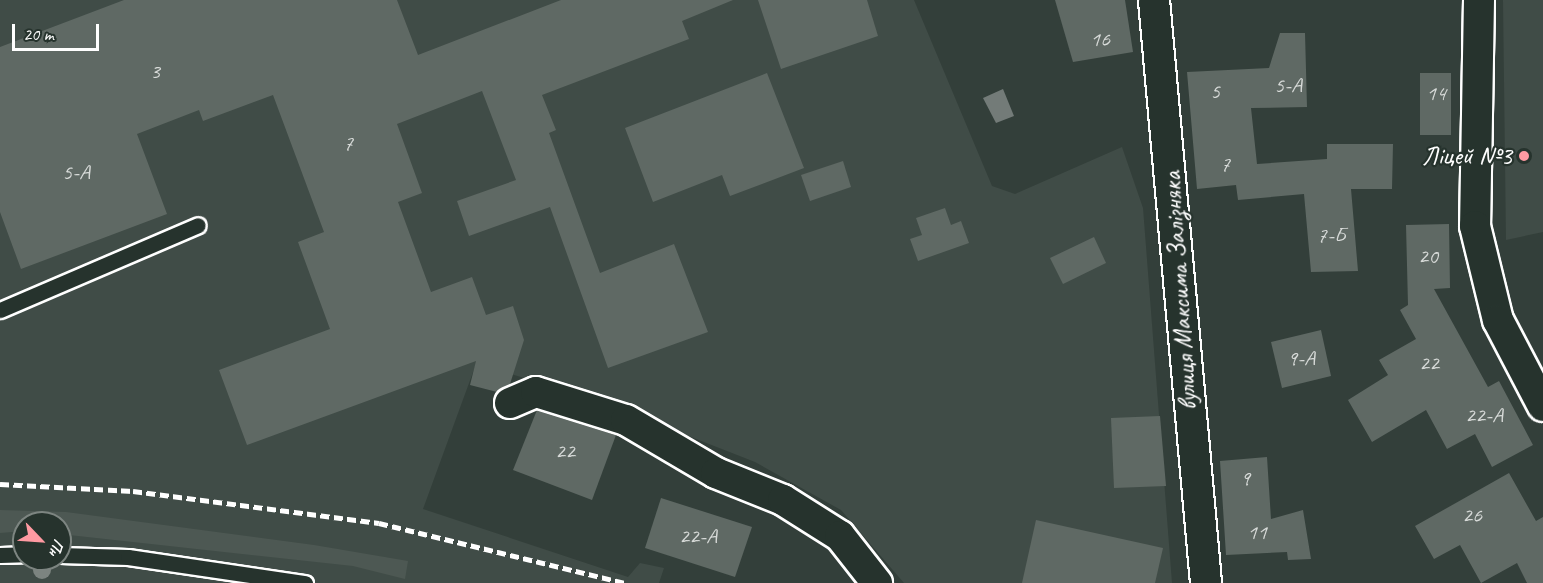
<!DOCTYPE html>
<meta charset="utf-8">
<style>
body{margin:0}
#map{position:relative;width:1543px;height:583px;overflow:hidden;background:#333f3a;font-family:Caveat,sans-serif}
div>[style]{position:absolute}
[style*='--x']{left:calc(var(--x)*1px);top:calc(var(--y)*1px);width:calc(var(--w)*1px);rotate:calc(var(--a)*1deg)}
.built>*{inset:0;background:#404c47}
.green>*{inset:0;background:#4d5853}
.water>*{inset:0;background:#737b78}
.building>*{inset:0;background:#5f6964}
.roads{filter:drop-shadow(2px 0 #fff) drop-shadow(-2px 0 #fff) drop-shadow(0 2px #fff) drop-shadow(0 -2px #fff)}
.lane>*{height:15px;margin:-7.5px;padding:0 7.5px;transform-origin:7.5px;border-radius:7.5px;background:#26332d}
.street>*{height:30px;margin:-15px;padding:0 15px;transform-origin:15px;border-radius:15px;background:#26332d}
.rail>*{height:4.5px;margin-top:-2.25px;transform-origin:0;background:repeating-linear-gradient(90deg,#fff 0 9px,transparent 0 13.5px)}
.trees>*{width:18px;height:18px;margin:-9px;border-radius:50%;background:#7c8480}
.dots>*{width:16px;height:16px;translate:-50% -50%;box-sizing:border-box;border:3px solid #26332d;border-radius:50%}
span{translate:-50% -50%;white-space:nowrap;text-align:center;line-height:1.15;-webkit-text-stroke:4.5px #26332d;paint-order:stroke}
.number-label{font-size:22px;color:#d7dad8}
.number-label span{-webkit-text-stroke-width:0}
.poi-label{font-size:26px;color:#fff}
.right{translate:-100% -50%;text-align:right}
.street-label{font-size:26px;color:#fff}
.north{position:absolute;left:12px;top:511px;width:60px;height:60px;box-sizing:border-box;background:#26332d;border:2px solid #7d8581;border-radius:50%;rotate:115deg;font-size:16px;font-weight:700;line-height:24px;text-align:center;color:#fff}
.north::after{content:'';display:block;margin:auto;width:21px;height:27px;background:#ff9aa2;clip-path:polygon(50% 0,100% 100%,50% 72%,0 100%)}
.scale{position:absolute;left:12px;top:24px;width:87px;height:27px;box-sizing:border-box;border:3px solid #fff;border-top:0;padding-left:8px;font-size:18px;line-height:21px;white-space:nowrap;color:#fff;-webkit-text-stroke:4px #26332d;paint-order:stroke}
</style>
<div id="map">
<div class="built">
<i style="clip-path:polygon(evenodd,0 0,914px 0,992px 186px,1015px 194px,1122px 147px,1143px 208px,1172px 583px,904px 583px,841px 510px,755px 462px,584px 395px,476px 364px,423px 509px,628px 577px,640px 563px,664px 568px,659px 583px,0 583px,0 0,24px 523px,60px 523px,60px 559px,24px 559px,24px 523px)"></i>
<i style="clip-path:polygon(1503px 0,1543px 0,1543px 232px,1506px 240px)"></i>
</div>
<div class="green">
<i style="clip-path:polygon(0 510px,66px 512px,314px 545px,408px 561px,405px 579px,353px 566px,60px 534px,60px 523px,24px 523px,24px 531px,0 533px)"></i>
</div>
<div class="water">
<i style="clip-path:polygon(1003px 89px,1014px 116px,996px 123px,983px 98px)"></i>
</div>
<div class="building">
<i style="clip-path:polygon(124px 0,397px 0,418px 55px,561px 0,733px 0,682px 21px,689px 39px,542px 95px,556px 130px,549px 133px,600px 273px,674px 244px,708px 332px,608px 368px,550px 207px,469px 236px,457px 201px,516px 180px,482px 91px,397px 124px,422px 193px,398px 202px,431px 292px,472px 277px,486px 315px,513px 306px,524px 340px,510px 384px,497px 392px,470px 385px,476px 361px,247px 445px,219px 370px,330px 329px,298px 242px,324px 232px,273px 95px,203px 121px,199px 110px,137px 134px,167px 214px,21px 269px,0 212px,0 47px)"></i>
<i style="clip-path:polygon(758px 0,867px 0,878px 36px,781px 69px)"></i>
<i style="clip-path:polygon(1055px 0,1125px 0,1133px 52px,1073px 62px)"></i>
<i style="clip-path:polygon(1280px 33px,1305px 33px,1307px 107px,1251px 108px,1257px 164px,1327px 159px,1327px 144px,1393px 144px,1392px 189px,1351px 189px,1358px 271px,1311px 272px,1304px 194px,1238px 200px,1236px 185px,1197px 189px,1187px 72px,1269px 68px)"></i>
<i style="clip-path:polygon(767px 73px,804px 168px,730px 196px,722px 175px,653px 202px,625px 128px)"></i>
<i style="clip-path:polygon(1420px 73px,1451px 73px,1451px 135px,1420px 135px)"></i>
<i style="clip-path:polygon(843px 161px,851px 187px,810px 201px,801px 175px)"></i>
<i style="clip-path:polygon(945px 208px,951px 225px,961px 221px,969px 243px,918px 261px,910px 239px,922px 235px,916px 218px)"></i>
<i style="clip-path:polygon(1449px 224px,1450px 288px,1434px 289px,1488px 387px,1499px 381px,1533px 445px,1492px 467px,1475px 434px,1447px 449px,1426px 410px,1372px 442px,1348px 400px,1388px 375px,1379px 360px,1416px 339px,1400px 310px,1408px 305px,1406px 225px)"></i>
<i style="clip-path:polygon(1094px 237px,1106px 263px,1063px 284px,1050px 258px)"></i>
<i style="clip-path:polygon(1321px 330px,1331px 376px,1282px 388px,1271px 342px)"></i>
<i style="clip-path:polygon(537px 410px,616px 435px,592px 500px,513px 470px)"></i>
<i style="clip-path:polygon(1160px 416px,1166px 486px,1114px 488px,1111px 418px)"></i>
<i style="clip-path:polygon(1267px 457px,1271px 519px,1303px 510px,1311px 559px,1288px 560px,1287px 552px,1226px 555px,1220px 461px)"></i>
<i style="clip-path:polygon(1509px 473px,1536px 521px,1543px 517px,1543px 583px,1527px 583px,1517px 563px,1481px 583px,1460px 545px,1434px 559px,1415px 526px)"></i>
<i style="clip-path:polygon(661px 498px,752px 527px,735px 577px,645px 548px)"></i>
<i style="clip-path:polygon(1036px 520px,1163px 548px,1155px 583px,1022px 583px)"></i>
</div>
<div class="roads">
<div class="lane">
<i style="--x:0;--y:310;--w:215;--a:-23.2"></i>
<i style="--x:0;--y:555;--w:24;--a:-2"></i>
<i style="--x:60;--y:555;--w:68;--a:1.7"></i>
<i style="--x:128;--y:557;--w:179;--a:8.4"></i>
</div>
<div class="street">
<i style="--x:1154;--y:0;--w:585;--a:84.9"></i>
<i style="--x:1479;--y:0;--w:226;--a:91"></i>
<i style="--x:1475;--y:226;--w:97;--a:76.3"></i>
<i style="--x:1498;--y:320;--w:97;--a:62.4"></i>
<i style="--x:510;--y:403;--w:28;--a:-23"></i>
<i style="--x:536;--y:392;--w:94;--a:17.3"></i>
<i style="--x:626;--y:420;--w:104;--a:30.5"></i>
<i style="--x:716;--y:473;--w:72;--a:21.9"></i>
<i style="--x:783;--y:500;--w:67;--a:32.3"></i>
<i style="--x:840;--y:536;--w:60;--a:51.8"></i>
</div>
</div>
<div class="rail">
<i style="--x:0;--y:484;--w:133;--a:3"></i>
<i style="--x:133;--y:491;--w:248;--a:7.4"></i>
<i style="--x:379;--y:523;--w:254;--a:13.7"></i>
</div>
<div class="trees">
<i style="left:42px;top:570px"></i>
</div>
<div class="dots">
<i style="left:1524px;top:156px;background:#ff9aa2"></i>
</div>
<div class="number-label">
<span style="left:1100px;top:40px">16</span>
<span style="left:155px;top:72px">3</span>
<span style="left:1288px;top:86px">5-А</span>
<span style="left:1215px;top:92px">5</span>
<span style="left:1436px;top:94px">14</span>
<span style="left:348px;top:144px">7</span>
<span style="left:1225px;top:165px">7</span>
<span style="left:76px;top:173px">5-А</span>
<span style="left:1331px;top:236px">7-Б</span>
<span style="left:1428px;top:257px">20</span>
<span style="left:1301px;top:359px">9-А</span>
<span style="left:1429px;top:364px">22</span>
<span style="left:1484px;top:416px">22-А</span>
<span style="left:565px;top:452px">22</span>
<span style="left:1245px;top:479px">9</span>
<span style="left:1472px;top:516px">26</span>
<span style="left:1257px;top:533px">11</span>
<span style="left:698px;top:537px">22-А</span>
</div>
<div class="poi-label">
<span class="right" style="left:1512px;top:156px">Ліцей №3</span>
</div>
<div class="street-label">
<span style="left:1180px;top:291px;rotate:-94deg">вулиця Максима Залізняка</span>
</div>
<div class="north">Пн</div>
<div class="scale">20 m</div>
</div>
